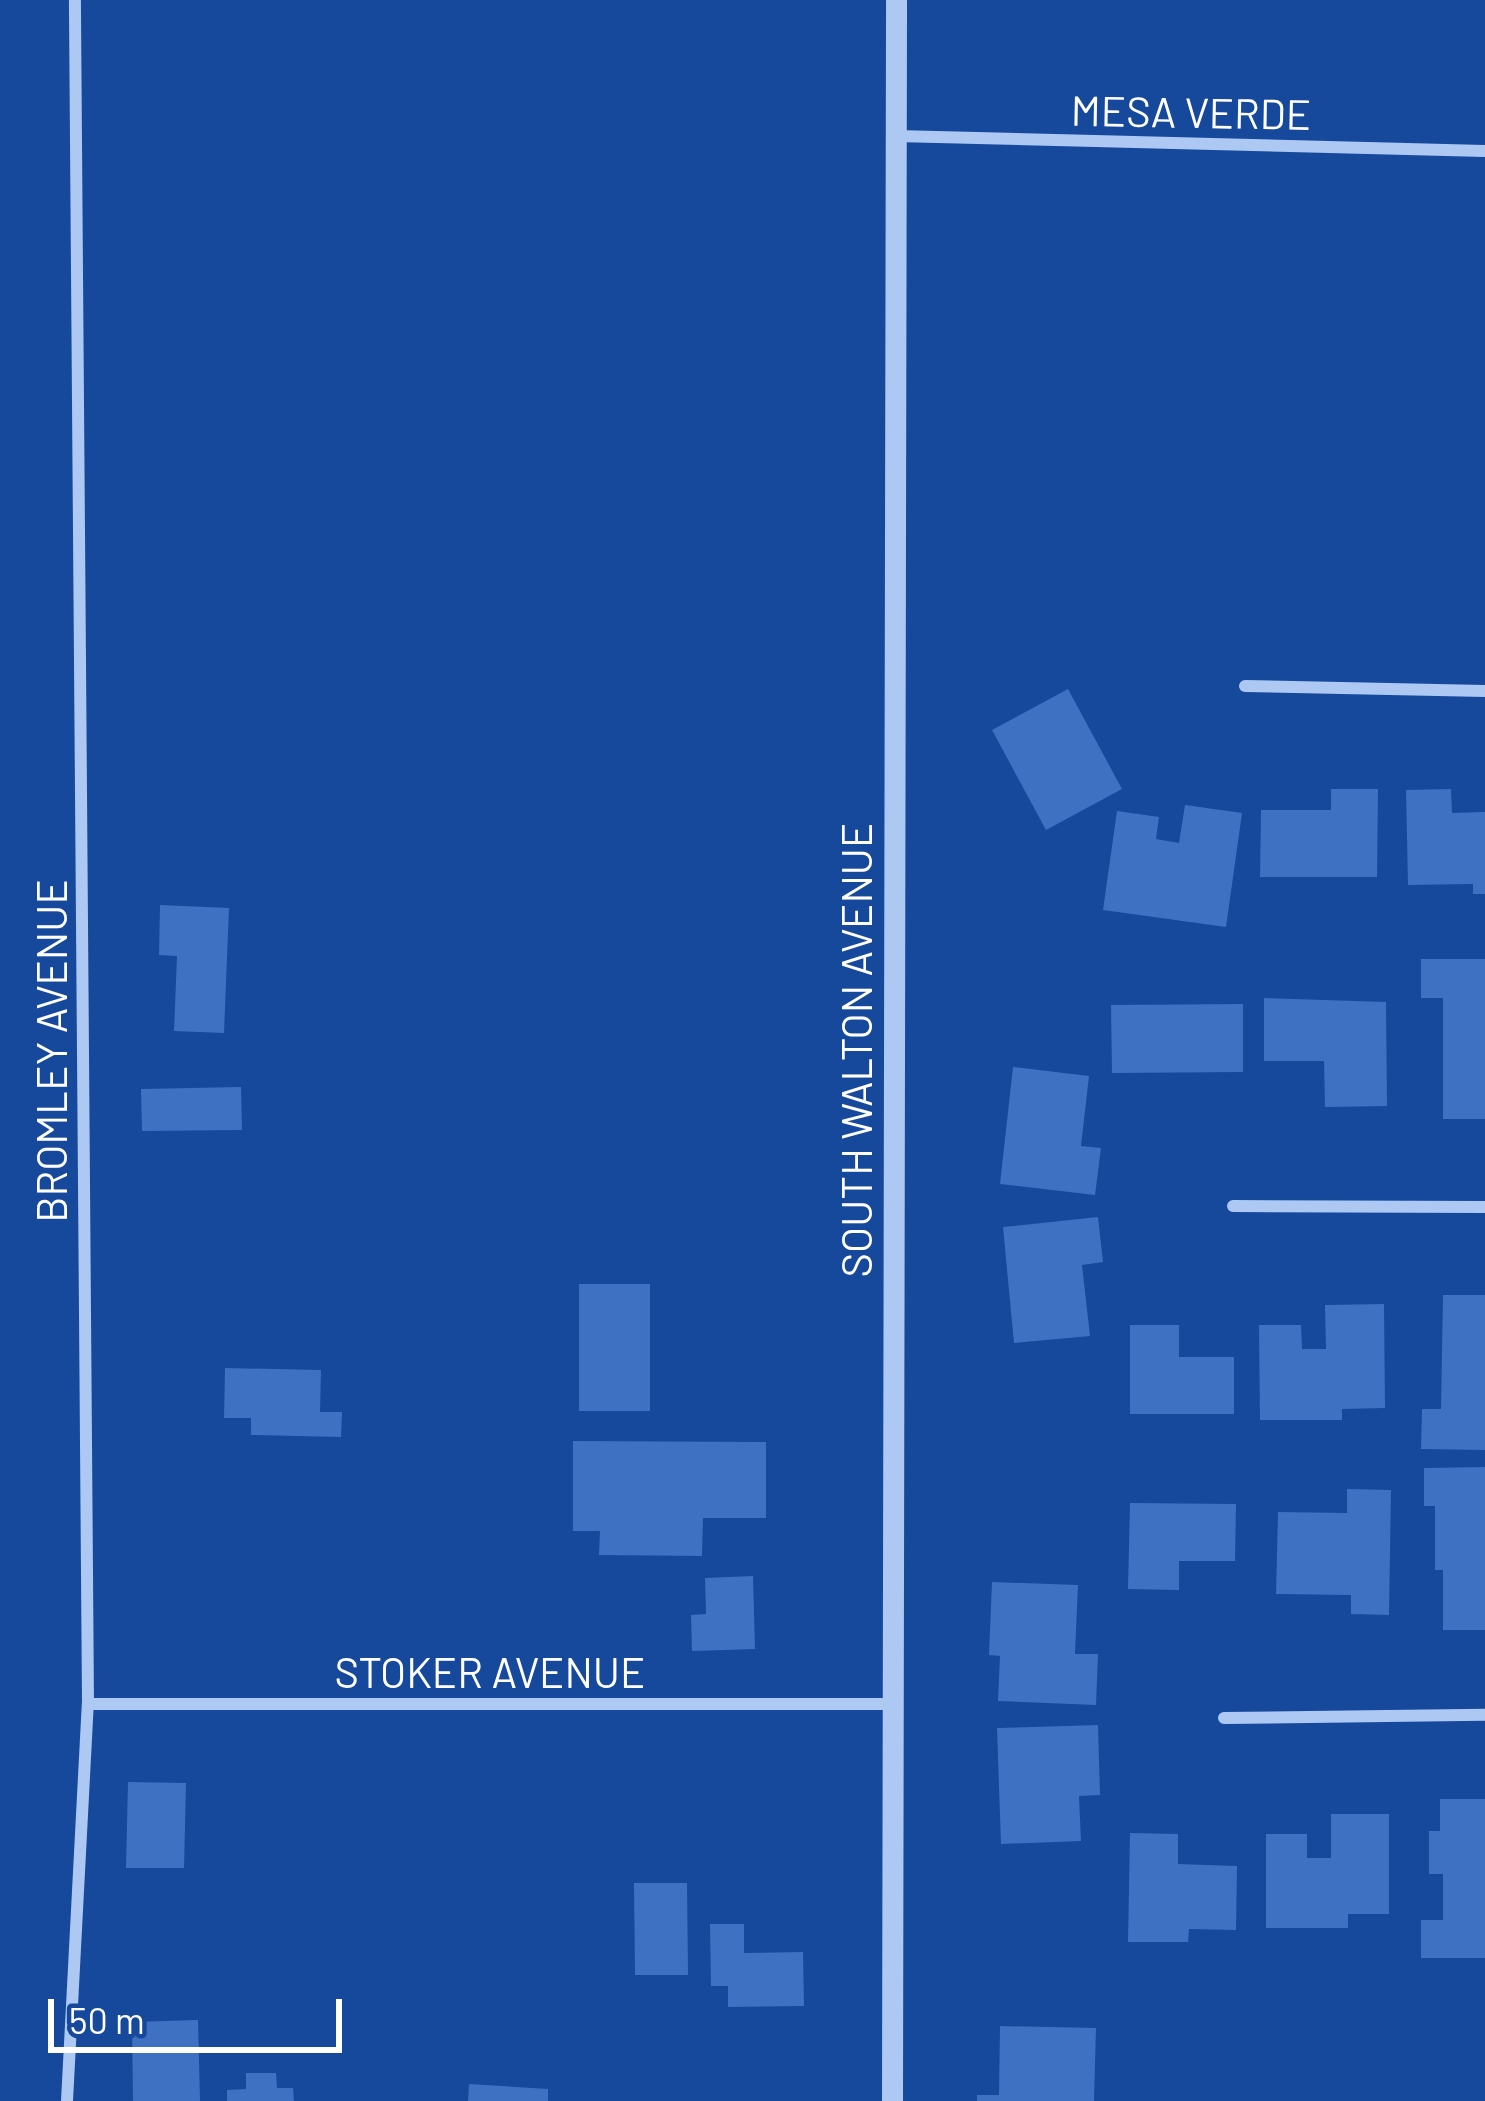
<!DOCTYPE html>
<style>
body{margin:0}
#map{position:relative;width:1485px;height:2101px;overflow:hidden;background:#16489c;font-family:Barlow,sans-serif}
div>[style]{position:absolute}
[style*='--x']{left:calc(var(--x)*1px);top:calc(var(--y)*1px);width:calc(var(--w)*1px);rotate:calc(var(--a)*1deg)}
.building>*{inset:0;background:#3e71c2}
.minor>*{height:12px;margin:-6px;padding:0 6px;transform-origin:6px;border-radius:6px;background:#acc8f3}
.tertiary>*{height:21px;margin:-10.5px;padding:0 10.5px;transform-origin:10.5px;border-radius:10.5px;background:#acc8f3}
span{translate:-50% -50%;white-space:nowrap;text-align:center;line-height:1.15;-webkit-text-stroke:10px #16489c;paint-order:stroke}
.street-label{font-size:42px;color:#fff}
.scale{position:absolute;left:48px;top:1999px;width:294px;height:54px;box-sizing:border-box;border:6px solid #fff;border-top:0;padding-left:15px;font-size:36px;line-height:42px;white-space:nowrap;color:#fff;-webkit-text-stroke:9px #16489c;paint-order:stroke}
</style>
<div id="map">
<div class="building">
<i style="clip-path:polygon(1068px 689px,1122px 789px,1046px 830px,992px 730px)"></i>
<i style="clip-path:polygon(1331px 789px,1378px 789px,1377px 877px,1260px 877px,1261px 810px,1331px 810px)"></i>
<i style="clip-path:polygon(1451px 789px,1452px 813px,1485px 812px,1485px 894px,1473px 894px,1473px 884px,1408px 885px,1406px 790px)"></i>
<i style="clip-path:polygon(1185px 805px,1242px 813px,1226px 927px,1103px 910px,1117px 811px,1159px 817px,1156px 839px,1179px 843px)"></i>
<i style="clip-path:polygon(160px 905px,229px 908px,224px 1033px,174px 1031px,177px 956px,159px 955px)"></i>
<i style="clip-path:polygon(1421px 959px,1485px 959px,1485px 1119px,1443px 1119px,1443px 998px,1421px 998px)"></i>
<i style="clip-path:polygon(1264px 998px,1386px 1002px,1387px 1106px,1325px 1107px,1324px 1061px,1264px 1061px)"></i>
<i style="clip-path:polygon(1243px 1004px,1243px 1072px,1112px 1073px,1111px 1005px)"></i>
<i style="clip-path:polygon(1013px 1067px,1089px 1076px,1081px 1146px,1101px 1148px,1095px 1195px,1000px 1184px)"></i>
<i style="clip-path:polygon(241px 1087px,242px 1130px,142px 1131px,141px 1089px)"></i>
<i style="clip-path:polygon(1098px 1217px,1103px 1262px,1082px 1265px,1090px 1336px,1014px 1343px,1003px 1227px)"></i>
<i style="clip-path:polygon(579px 1284px,650px 1284px,650px 1411px,579px 1411px)"></i>
<i style="clip-path:polygon(1443px 1295px,1485px 1295px,1485px 1450px,1421px 1449px,1422px 1409px,1441px 1409px)"></i>
<i style="clip-path:polygon(1384px 1304px,1385px 1408px,1342px 1409px,1342px 1420px,1260px 1420px,1259px 1325px,1301px 1325px,1302px 1349px,1326px 1349px,1325px 1305px)"></i>
<i style="clip-path:polygon(1130px 1325px,1179px 1325px,1179px 1357px,1234px 1357px,1234px 1414px,1130px 1414px)"></i>
<i style="clip-path:polygon(225px 1368px,321px 1370px,320px 1412px,342px 1412px,341px 1437px,251px 1435px,251px 1418px,224px 1418px)"></i>
<i style="clip-path:polygon(573px 1441px,766px 1442px,766px 1518px,703px 1518px,702px 1556px,599px 1555px,600px 1531px,573px 1531px)"></i>
<i style="clip-path:polygon(1485px 1467px,1485px 1630px,1443px 1630px,1443px 1570px,1435px 1570px,1435px 1506px,1424px 1506px,1424px 1468px)"></i>
<i style="clip-path:polygon(1347px 1489px,1391px 1490px,1389px 1615px,1351px 1614px,1351px 1595px,1276px 1594px,1278px 1512px,1347px 1513px)"></i>
<i style="clip-path:polygon(1130px 1503px,1236px 1504px,1235px 1561px,1179px 1561px,1179px 1590px,1128px 1589px)"></i>
<i style="clip-path:polygon(753px 1576px,755px 1649px,692px 1651px,691px 1615px,706px 1614px,705px 1578px)"></i>
<i style="clip-path:polygon(992px 1582px,1078px 1585px,1075px 1654px,1098px 1654px,1096px 1705px,998px 1701px,1000px 1656px,989px 1655px)"></i>
<i style="clip-path:polygon(1098px 1725px,1100px 1795px,1079px 1796px,1081px 1841px,1001px 1844px,997px 1728px)"></i>
<i style="clip-path:polygon(128px 1782px,186px 1783px,184px 1868px,126px 1868px)"></i>
<i style="clip-path:polygon(1440px 1799px,1485px 1799px,1485px 1958px,1421px 1958px,1421px 1920px,1443px 1920px,1443px 1874px,1429px 1874px,1429px 1831px,1440px 1831px)"></i>
<i style="clip-path:polygon(1331px 1814px,1389px 1814px,1389px 1914px,1348px 1914px,1348px 1928px,1266px 1928px,1266px 1834px,1307px 1834px,1307px 1858px,1331px 1858px)"></i>
<i style="clip-path:polygon(1130px 1833px,1178px 1834px,1178px 1864px,1237px 1866px,1236px 1930px,1189px 1929px,1188px 1942px,1128px 1942px)"></i>
<i style="clip-path:polygon(634px 1883px,687px 1883px,688px 1975px,635px 1975px)"></i>
<i style="clip-path:polygon(710px 1924px,744px 1924px,744px 1953px,803px 1952px,804px 2006px,728px 2007px,728px 1986px,711px 1986px)"></i>
<i style="clip-path:polygon(198px 2020px,200px 2101px,133px 2101px,132px 2022px)"></i>
<i style="clip-path:polygon(1000px 2026px,1096px 2028px,1094px 2101px,977px 2101px,977px 2095px,999px 2095px)"></i>
<i style="clip-path:polygon(246px 2073px,276px 2073px,277px 2088px,293px 2088px,294px 2101px,227px 2101px,227px 2090px,246px 2089px)"></i>
<i style="clip-path:polygon(469px 2084px,548px 2089px,548px 2101px,468px 2101px)"></i>
</div>
<div class="minor">
<i style="--x:896;--y:136;--w:589;--a:1.46"></i>
<i style="--x:1245;--y:686;--w:240;--a:1.2"></i>
<i style="--x:1233;--y:1206;--w:252;--a:0.2"></i>
<i style="--x:88;--y:1704;--w:804;--a:0"></i>
<i style="--x:1224;--y:1718;--w:261;--a:-0.7"></i>
<i style="--x:67;--y:2101;--w:398;--a:-87"></i>
<i style="--x:88;--y:1704;--w:1704;--a:-90.44"></i>
</div>
<div class="tertiary">
<i style="--x:892;--y:2101;--w:2101;--a:-89.89"></i>
</div>
<div class="street-label">
<span style="left:1191px;top:111px;rotate:1deg">MESA VERDE</span>
<span style="left:855px;top:1050px;rotate:-90deg">SOUTH WALTON AVENUE</span>
<span style="left:50px;top:1051px;rotate:-90deg">BROMLEY AVENUE</span>
<span style="left:490px;top:1671px">STOKER AVENUE</span>
</div>
<div class="scale">50 m</div>
</div>
